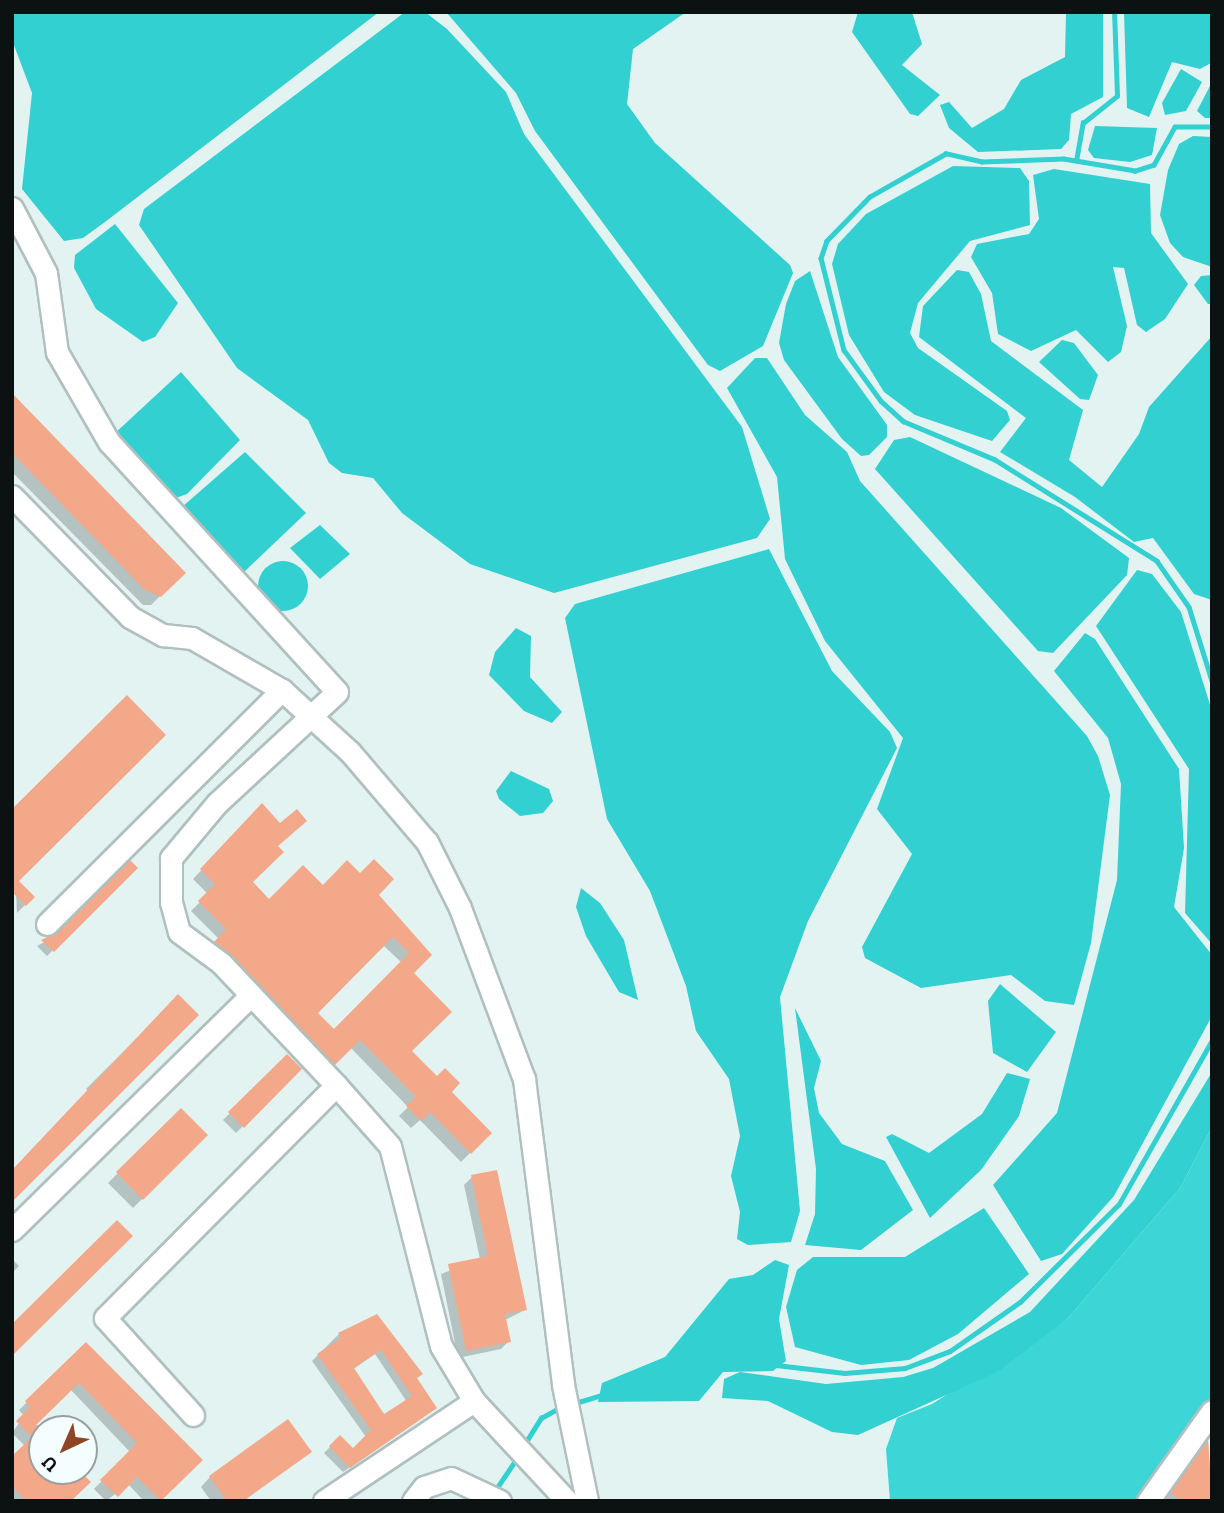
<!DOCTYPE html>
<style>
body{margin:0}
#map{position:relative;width:1224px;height:1513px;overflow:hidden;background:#e2f3f2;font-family:"Zilla Slab",serif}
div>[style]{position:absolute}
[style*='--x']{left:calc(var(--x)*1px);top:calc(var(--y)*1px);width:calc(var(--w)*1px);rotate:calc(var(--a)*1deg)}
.forest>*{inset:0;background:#3cd6d6}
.water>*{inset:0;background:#32d0d0}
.round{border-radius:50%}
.shadow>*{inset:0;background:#0003}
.stream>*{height:4.5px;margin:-2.25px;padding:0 2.25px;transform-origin:2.25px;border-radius:2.25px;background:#32d0d0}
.building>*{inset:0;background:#f4a88a}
.roads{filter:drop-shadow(2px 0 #b0bfbf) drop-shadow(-2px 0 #b0bfbf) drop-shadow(0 2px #b0bfbf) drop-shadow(0 -2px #b0bfbf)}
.minor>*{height:21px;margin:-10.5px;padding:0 10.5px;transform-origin:10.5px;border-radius:10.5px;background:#fff}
span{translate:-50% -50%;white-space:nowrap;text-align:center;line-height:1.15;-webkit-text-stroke:5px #f5fefe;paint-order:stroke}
.frame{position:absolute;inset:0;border:14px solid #0c1111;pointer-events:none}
.north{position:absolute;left:28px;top:1415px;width:70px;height:70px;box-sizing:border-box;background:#f5fefe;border:2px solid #989f9f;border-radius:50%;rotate:224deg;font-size:19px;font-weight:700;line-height:28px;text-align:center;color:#0c1111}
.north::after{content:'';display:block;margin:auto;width:24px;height:32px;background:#8d4526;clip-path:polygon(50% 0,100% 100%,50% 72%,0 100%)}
</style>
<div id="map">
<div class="forest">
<i style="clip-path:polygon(1212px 1127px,1212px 1411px,1148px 1501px,890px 1501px,886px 1449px,897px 1418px,932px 1404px,1069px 1317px,1180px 1188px)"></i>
</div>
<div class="water">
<i style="clip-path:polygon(12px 12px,379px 12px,105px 222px,83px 238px,64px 241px,22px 189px,32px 93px,12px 40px)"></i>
<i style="clip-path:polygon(405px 12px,425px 12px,447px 29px,506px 92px,524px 134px,742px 427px,770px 519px,757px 538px,554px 593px,470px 564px,402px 513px,373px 478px,342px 473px,329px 463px,308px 420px,237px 368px,139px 225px,144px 209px)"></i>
<i style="clip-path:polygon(446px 12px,686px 12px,633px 49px,627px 104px,655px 143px,790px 265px,793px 273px,763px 346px,720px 371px,708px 365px,535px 131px,516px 93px)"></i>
<i style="clip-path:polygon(858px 12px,912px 12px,922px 44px,902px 65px,940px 95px,918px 116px,910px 114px,852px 32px)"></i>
<i style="clip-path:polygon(1066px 12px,1103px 12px,1103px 97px,1071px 114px,1069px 140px,1061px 149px,978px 152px,949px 128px,940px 105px,949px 102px,972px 128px,1004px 109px,1021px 80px,1065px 57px)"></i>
<i style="clip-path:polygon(1124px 12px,1212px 12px,1211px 63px,1200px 69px,1172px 62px,1149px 117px,1127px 108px)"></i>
<i style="clip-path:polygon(1181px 69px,1202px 82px,1186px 111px,1165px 115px,1162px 103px)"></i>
<i style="clip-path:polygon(1212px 82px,1212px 118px,1205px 118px,1197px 111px)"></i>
<i style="clip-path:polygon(1095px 126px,1157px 128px,1152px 155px,1130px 162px,1094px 158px,1088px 150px)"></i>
<i style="clip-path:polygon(1193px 136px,1212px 137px,1212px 267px,1183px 257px,1170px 243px,1160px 215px,1168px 170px,1179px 144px)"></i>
<i style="clip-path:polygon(953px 166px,1020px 168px,1029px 181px,1030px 225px,970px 241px,918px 303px,910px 333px,918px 348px,1007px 411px,1010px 420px,992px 441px,915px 415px,884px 392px,849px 335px,832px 264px,838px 244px,866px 214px)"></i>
<i style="clip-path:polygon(1054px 169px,1150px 184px,1151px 233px,1188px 284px,1165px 319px,1146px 332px,1137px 325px,1124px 268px,1113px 267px,1127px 326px,1121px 352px,1108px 362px,1076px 330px,1031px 351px,998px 334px,992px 293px,971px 257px,977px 244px,1029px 234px,1039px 219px,1033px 175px)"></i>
<i style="clip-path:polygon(115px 224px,178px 303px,155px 337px,143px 342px,96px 309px,74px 268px,75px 255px)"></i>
<i style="clip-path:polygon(957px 270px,969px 272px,981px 294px,991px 341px,1083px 410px,1069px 460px,1102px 487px,1139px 434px,1149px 407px,1212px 336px,1212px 600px,1194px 594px,1153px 538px,1134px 542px,1075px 497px,1000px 452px,1026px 418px,919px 337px,923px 306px)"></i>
<i style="clip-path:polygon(810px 271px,838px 357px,887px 425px,887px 437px,869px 455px,861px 456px,842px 439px,784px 360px,779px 343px,786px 304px,795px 281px)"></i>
<i style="clip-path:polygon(1212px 275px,1212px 304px,1208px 304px,1194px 285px,1201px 276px)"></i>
<i style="clip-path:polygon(1062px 340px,1074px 343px,1098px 375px,1089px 400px,1080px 399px,1039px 362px)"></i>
<i style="clip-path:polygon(755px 358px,767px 358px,805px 415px,847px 452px,860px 481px,1087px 736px,1098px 756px,1110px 795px,1091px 943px,1074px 1005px,1045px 1001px,1011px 975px,921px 988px,865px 958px,862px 947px,912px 854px,877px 809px,903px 738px,825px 641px,785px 559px,777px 477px,727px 388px)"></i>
<i style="clip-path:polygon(181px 372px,240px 440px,187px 494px,170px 500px,113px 435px)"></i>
<i style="clip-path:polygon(910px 437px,1061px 508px,1129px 558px,1127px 575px,1053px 653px,1038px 651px,875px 469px,894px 440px)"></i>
<i style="clip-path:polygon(245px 452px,306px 513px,244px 572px,182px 507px)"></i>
<i style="clip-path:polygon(320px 525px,350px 554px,320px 579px,290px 548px)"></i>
<i style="clip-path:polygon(769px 549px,832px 671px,890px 732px,897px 748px,808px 921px,780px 997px,800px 1211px,791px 1242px,748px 1245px,737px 1239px,740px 1212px,731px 1176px,740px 1136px,729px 1079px,696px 1031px,686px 986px,650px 891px,607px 819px,565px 618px,575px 604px)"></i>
<i class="round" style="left:258px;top:561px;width:50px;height:50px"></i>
<i style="clip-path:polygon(1137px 570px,1152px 574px,1181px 612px,1212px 711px,1212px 944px,1185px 913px,1189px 769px,1096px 626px)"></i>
<i style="clip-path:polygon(516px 628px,531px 636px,530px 677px,562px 712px,552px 723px,524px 711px,489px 675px,495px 652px)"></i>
<i style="clip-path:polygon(1085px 633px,1095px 639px,1179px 769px,1184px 848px,1174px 907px,1212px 955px,1212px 1016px,1114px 1196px,1062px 1254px,1041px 1261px,993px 1185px,1057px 1113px,1117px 880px,1121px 784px,1108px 738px,1054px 671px)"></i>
<i style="clip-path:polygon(511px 771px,549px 789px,553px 801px,543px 813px,520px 816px,499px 799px,496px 791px)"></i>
<i style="clip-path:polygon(581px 888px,600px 903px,624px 940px,638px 1000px,619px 992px,586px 936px,576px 907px)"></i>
<i style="clip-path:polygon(1000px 984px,1056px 1032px,1027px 1072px,993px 1053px,988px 1001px)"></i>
<i style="clip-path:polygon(795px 1008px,821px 1061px,814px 1088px,819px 1113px,842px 1144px,885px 1161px,913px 1210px,861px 1250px,805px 1245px,815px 1214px,816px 1169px)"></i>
<i style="clip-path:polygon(1212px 1072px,1212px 1127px,1180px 1188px,1069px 1317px,999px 1371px,858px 1435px,832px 1432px,768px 1401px,722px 1398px,724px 1379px,740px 1372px,826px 1384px,903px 1377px,933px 1368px,1030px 1312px,1134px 1200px)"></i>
<i style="clip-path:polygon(1007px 1073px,1030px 1079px,1019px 1116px,981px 1170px,930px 1218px,886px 1137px,892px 1134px,929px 1153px,982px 1114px)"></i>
<i style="clip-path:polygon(984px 1208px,1029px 1274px,958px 1334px,909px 1360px,861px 1365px,795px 1347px,786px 1307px,797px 1270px,813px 1257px,905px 1257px)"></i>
<i style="clip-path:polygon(775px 1260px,789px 1265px,779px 1319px,786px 1361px,773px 1371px,723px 1372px,699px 1401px,598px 1402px,602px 1383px,665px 1357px,729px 1279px,753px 1275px)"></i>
</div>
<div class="shadow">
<i style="clip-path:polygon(12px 396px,183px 573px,151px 605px,143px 605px,12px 472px)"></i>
<i style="clip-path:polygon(evenodd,262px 806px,276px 847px,250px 882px,269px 901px,323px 887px,376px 895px,430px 955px,411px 973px,410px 1051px,490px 1133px,461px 1162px,420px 1120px,411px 1128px,399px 1116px,408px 1107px,350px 1047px,325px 1072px,206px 951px,219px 939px,191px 911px,208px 894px,193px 879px,262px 806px,383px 945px,402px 963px,334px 1032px,315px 1013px,383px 945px)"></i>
<i style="clip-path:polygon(12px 809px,16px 881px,33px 897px,17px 913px)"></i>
<i style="clip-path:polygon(136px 868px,47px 956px,37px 946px,57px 935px)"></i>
<i style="clip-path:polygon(178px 997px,91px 1094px,86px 1089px)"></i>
<i style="clip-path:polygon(287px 1056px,300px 1069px,236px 1133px,223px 1120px)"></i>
<i style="clip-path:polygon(181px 1110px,206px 1135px,133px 1208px,108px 1183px)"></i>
<i style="clip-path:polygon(472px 1177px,525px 1310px,505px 1320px,509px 1341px,501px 1349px,458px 1358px,441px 1274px,480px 1259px,464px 1185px)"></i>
<i style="clip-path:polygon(12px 1259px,19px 1266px,12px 1273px)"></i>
<i style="clip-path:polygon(evenodd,377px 1316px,435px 1408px,343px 1472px,324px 1453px,340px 1437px,353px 1450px,366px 1437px,312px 1361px,339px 1334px,377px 1316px,375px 1354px,407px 1402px,384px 1417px,352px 1370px,375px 1354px)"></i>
<i style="clip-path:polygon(86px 1345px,200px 1460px,159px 1501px,144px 1501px,128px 1484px,106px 1501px,94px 1489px,130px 1452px,70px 1389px,33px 1425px,42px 1434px,42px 1471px,80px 1471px,88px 1482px,68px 1501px,12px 1501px,12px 1457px,25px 1446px,12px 1433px,24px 1416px,19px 1410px)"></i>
<i style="clip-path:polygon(1208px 1442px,1212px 1501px,1163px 1501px,1199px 1451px)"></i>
<i style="clip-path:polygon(309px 1451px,244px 1501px,211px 1501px,201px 1487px,210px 1477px)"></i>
</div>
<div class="stream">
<i style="--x:1212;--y:127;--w:37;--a:180"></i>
<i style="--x:1175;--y:127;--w:43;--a:118.9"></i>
<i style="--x:1154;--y:165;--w:20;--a:162"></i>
<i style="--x:1135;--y:171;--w:72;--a:-170.4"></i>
<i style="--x:1064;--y:159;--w:82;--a:177.9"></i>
<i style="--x:982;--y:162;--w:37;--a:-167"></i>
<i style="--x:946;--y:154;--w:87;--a:150.5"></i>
<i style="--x:870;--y:197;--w:62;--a:134.3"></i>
<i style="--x:827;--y:241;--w:18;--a:109"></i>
<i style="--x:821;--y:258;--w:95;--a:76"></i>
<i style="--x:844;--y:350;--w:63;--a:54"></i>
<i style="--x:881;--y:401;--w:30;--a:42"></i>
<i style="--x:903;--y:421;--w:99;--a:22.7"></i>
<i style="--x:994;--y:459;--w:192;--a:32"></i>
<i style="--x:1157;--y:561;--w:56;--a:55.2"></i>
<i style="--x:1189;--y:607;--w:77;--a:72.7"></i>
<i style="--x:1076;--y:161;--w:39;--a:-80"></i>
<i style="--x:1083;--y:123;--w:43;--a:-38.5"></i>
<i style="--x:1117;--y:96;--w:84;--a:-92"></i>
<i style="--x:776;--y:1365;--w:69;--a:6.6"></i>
<i style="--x:845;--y:1373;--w:60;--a:-4.8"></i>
<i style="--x:905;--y:1368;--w:48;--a:-20.7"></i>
<i style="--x:950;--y:1351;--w:85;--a:-35"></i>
<i style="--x:1020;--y:1302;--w:139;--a:-44.7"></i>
<i style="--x:1119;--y:1204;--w:189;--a:-60.4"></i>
<i style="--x:572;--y:1404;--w:30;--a:-17"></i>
<i style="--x:524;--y:1445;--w:32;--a:-58"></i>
<i style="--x:541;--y:1418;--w:23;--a:-29"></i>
<i style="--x:494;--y:1492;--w:41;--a:-55.9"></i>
</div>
<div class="building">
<i style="clip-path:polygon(12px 393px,186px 573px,161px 597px,144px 589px,12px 453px)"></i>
<i style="clip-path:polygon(127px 695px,166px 735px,19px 881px,35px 897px,26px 906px,12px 892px,12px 809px)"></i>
<i style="clip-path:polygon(evenodd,262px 803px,280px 823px,297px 809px,307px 821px,278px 846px,284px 852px,253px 882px,269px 899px,303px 865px,323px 885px,347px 860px,360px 873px,374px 859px,394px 879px,379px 895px,432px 955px,414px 973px,452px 1012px,412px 1051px,437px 1076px,445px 1068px,460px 1083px,452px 1092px,492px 1133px,471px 1154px,430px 1112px,421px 1121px,406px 1106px,416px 1097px,360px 1040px,335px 1065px,214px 942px,226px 929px,198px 901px,215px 884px,200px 869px,262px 803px,393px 937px,409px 953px,334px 1029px,318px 1013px,393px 937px)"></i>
<i style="clip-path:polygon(130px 860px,138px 868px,54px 952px,41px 940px,56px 933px)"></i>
<i style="clip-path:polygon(178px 994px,199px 1015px,12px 1202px,12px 1170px)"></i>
<i style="clip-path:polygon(287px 1054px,302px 1069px,244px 1128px,228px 1112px)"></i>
<i style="clip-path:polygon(181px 1108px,208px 1135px,143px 1200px,116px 1172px)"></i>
<i style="clip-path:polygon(497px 1170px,527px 1310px,505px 1314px,511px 1342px,466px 1351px,448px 1264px,488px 1256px,471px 1175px)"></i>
<i style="clip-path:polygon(117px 1220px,133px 1236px,12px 1356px,12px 1324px)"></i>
<i style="clip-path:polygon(evenodd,377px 1314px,423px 1374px,417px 1378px,437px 1408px,350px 1468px,329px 1446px,340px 1435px,353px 1448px,371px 1430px,317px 1354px,341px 1338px,338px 1333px,377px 1314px,381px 1350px,412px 1396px,384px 1414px,354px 1368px,381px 1350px)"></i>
<i style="clip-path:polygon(86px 1342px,203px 1460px,161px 1501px,137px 1477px,118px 1497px,100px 1480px,137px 1443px,79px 1383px,36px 1425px,42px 1427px,42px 1471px,80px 1471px,91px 1482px,71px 1501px,26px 1501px,12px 1486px,12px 1456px,32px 1437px,16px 1421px,30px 1407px,25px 1401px)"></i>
<i style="clip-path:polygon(288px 1419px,312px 1452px,243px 1501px,227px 1501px,209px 1476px)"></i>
<i style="clip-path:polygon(1208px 1440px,1212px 1501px,1182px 1501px,1170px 1493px)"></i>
</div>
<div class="roads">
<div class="minor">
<i style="--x:12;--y:208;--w:73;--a:62.4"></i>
<i style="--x:46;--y:273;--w:80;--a:82.1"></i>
<i style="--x:57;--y:352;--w:104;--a:60"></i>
<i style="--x:109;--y:442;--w:338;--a:47.6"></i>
<i style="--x:337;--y:692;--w:163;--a:137.2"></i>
<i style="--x:217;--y:803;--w:72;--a:129.9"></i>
<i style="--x:171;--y:858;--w:44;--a:90"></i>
<i style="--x:171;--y:902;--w:31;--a:75"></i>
<i style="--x:179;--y:932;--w:52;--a:36.4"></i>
<i style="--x:221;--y:963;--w:168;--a:46.7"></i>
<i style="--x:12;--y:496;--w:169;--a:45.7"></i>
<i style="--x:130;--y:617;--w:38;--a:29"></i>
<i style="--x:163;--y:635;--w:29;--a:6"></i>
<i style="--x:192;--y:638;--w:104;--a:30"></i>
<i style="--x:282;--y:690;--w:92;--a:42.4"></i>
<i style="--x:350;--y:752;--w:118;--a:49.5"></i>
<i style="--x:427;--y:842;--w:74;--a:63.4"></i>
<i style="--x:460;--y:908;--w:183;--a:69.5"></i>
<i style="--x:524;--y:1079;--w:308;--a:82.7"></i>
<i style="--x:563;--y:1385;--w:118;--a:78.3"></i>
<i style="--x:47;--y:924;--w:332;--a:-44.9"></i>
<i style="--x:12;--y:1230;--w:335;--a:-44.5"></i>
<i style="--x:193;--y:1415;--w:131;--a:-132.2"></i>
<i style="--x:105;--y:1318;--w:328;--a:-45.2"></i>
<i style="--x:336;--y:1085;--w:81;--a:48.5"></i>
<i style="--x:390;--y:1146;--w:206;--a:75.7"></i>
<i style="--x:441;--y:1346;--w:64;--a:59"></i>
<i style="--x:474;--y:1401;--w:137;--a:47.1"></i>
<i style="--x:324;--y:1501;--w:180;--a:-33.7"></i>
<i style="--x:413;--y:1501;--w:18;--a:-52"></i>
<i style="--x:424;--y:1487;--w:28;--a:-18"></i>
<i style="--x:451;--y:1478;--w:54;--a:25.1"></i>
<i style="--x:1148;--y:1501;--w:110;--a:-54.6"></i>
</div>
</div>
<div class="frame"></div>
<div class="north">U</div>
</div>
